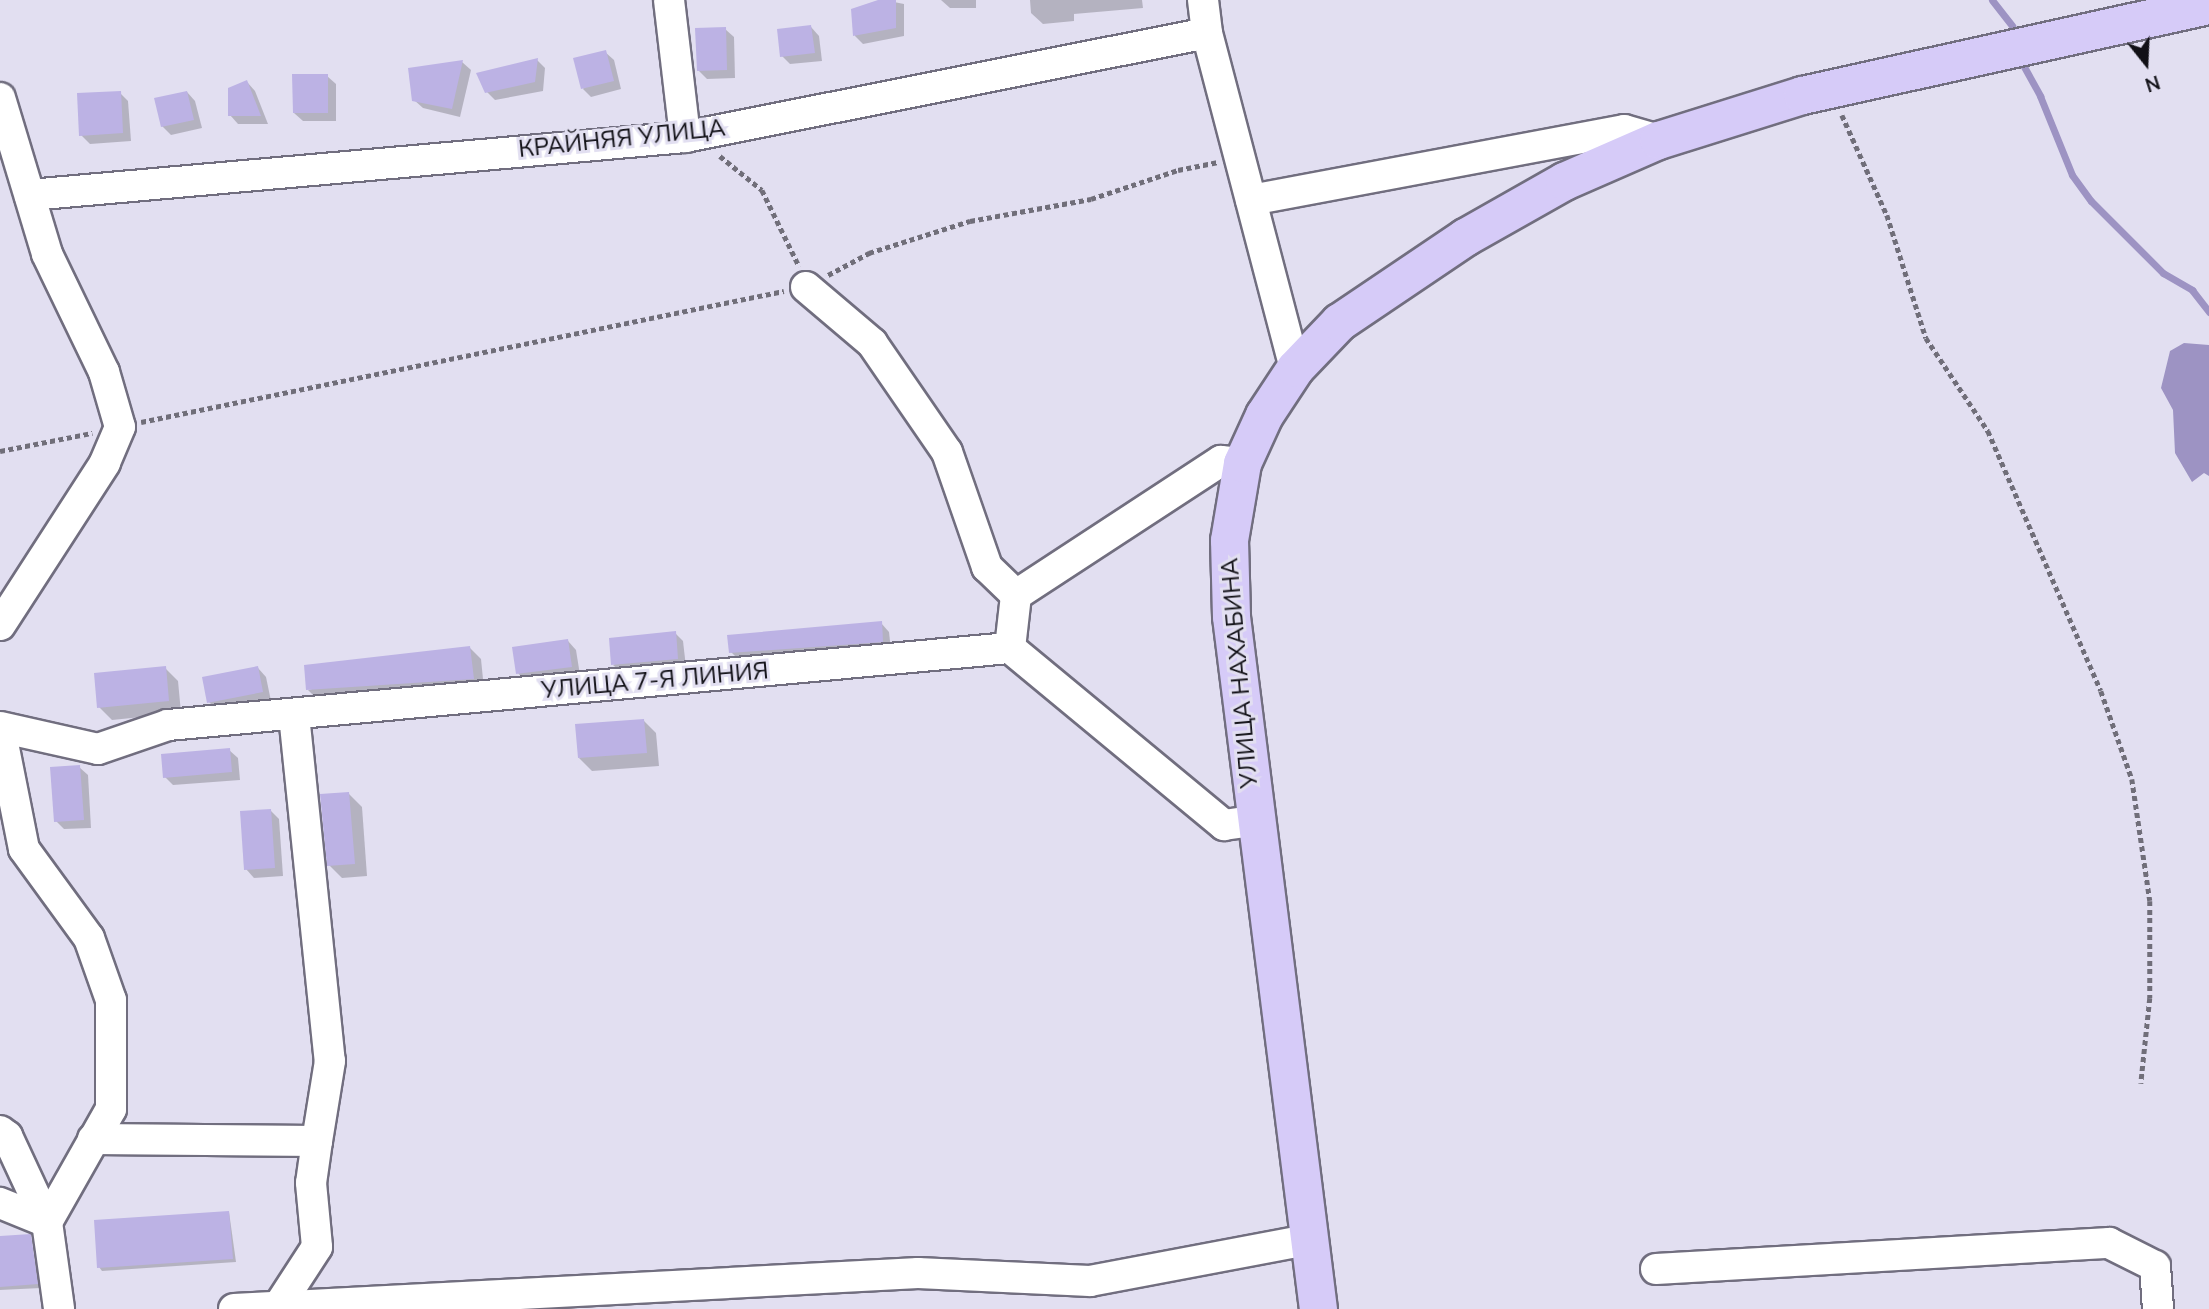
<!DOCTYPE html>
<meta charset="utf-8">
<style>
body{margin:0}
#map{position:relative;width:2209px;height:1309px;overflow:hidden;background:#e2dff1;font-family:"Nunito Sans",sans-serif}
div>[style]{position:absolute}
[style*='--x']{left:calc(var(--x)*1px);top:calc(var(--y)*1px);width:calc(var(--w)*1px);rotate:calc(var(--a)*1deg)}
.water>*{inset:0;background:#9d93c3}
.shadow>*{inset:0;background:#0003}
.stream>*{height:7px;margin:-3.5px;padding:0 3.5px;transform-origin:3.5px;border-radius:3.5px;background:#9d93c3}
.building>*{inset:0;background:#bcb2e4}
.path>*{height:4.5px;margin-top:-2.25px;transform-origin:0;background:repeating-linear-gradient(90deg,#706e79 0 5px,transparent 0 8.5px)}
.roads{filter:drop-shadow(2px 0 #716e7f) drop-shadow(-2px 0 #716e7f) drop-shadow(0 2px #716e7f) drop-shadow(0 -2px #716e7f)}
.minor>*{height:30px;margin:-15px;padding:0 15px;transform-origin:15px;border-radius:15px;background:#fff}
.major>*{height:37px;margin:-18.5px;padding:0 18.5px;transform-origin:18.5px;border-radius:18.5px;background:#d6cbf8}
span{translate:-50% -50%;white-space:nowrap;text-align:center;line-height:1.15;-webkit-text-stroke:6px #e2dff1;paint-order:stroke}
.street-label{font-size:24px;color:#111016}
.north{position:absolute;left:2111px;top:28px;width:70px;height:70px;-webkit-text-stroke:5px #e2dff1;paint-order:stroke;rotate:162deg;font-size:19px;font-weight:700;line-height:28px;text-align:center;color:#111016}
.north::after{content:'';display:block;margin:auto;width:24px;height:32px;background:#111016;clip-path:polygon(50% 0,100% 100%,50% 72%,0 100%)}
</style>
<div id="map">
<div class="water">
<i style="clip-path:polygon(2184px 343px,2209px 345px,2209px 476px,2204px 473px,2192px 482px,2175px 453px,2173px 410px,2161px 388px,2170px 351px)"></i>
</div>
<div class="shadow">
<i style="clip-path:polygon(884px 0,904px 4px,904px 36px,863px 44px,855px 36px,853px 10px)"></i>
<i style="clip-path:polygon(941px 0,976px 0,976px 8px,950px 8px)"></i>
<i style="clip-path:polygon(1030px 0,1142px 0,1143px 8px,1074px 14px,1074px 21px,1043px 24px,1031px 13px)"></i>
<i style="clip-path:polygon(811px 27px,819px 36px,822px 61px,790px 64px,782px 56px)"></i>
<i style="clip-path:polygon(725px 29px,734px 37px,735px 78px,707px 79px,698px 70px)"></i>
<i style="clip-path:polygon(605px 52px,614px 60px,621px 89px,591px 97px,583px 89px)"></i>
<i style="clip-path:polygon(537px 60px,545px 68px,543px 91px,495px 100px,487px 92px)"></i>
<i style="clip-path:polygon(462px 62px,471px 70px,460px 117px,423px 108px,414px 100px)"></i>
<i style="clip-path:polygon(327px 76px,336px 84px,336px 121px,303px 121px,294px 113px)"></i>
<i style="clip-path:polygon(247px 82px,255px 91px,268px 124px,238px 124px,230px 115px)"></i>
<i style="clip-path:polygon(187px 92px,195px 101px,202px 128px,171px 135px,162px 126px)"></i>
<i style="clip-path:polygon(120px 93px,128px 101px,131px 141px,90px 144px,81px 135px)"></i>
<i style="clip-path:polygon(881px 623px,889px 632px,891px 650px,740px 661px,731px 652px)"></i>
<i style="clip-path:polygon(675px 633px,683px 641px,686px 667px,622px 673px,613px 665px)"></i>
<i style="clip-path:polygon(568px 641px,576px 650px,580px 675px,526px 682px,518px 673px)"></i>
<i style="clip-path:polygon(470px 648px,481px 659px,484px 689px,319px 701px,308px 690px)"></i>
<i style="clip-path:polygon(165px 668px,178px 681px,181px 713px,112px 720px,99px 707px)"></i>
<i style="clip-path:polygon(258px 668px,266px 677px,271px 701px,218px 711px,209px 702px)"></i>
<i style="clip-path:polygon(643px 720px,656px 733px,659px 766px,592px 771px,579px 758px)"></i>
<i style="clip-path:polygon(229px 750px,238px 758px,240px 780px,173px 785px,165px 777px)"></i>
<i style="clip-path:polygon(79px 767px,88px 775px,91px 828px,64px 829px,56px 821px)"></i>
<i style="clip-path:polygon(349px 794px,362px 807px,367px 876px,342px 878px,329px 865px)"></i>
<i style="clip-path:polygon(271px 811px,279px 819px,283px 876px,254px 878px,246px 869px)"></i>
<i style="clip-path:polygon(229px 1212px,236px 1262px,102px 1271px,99px 1267px)"></i>
<i style="clip-path:polygon(28px 1235px,41px 1288px,0 1290px,0 1237px)"></i>
</div>
<div class="stream">
<i style="--x:1992;--y:0;--w:33;--a:52"></i>
<i style="--x:2022;--y:63;--w:38;--a:61"></i>
<i style="--x:2040;--y:96;--w:85;--a:67.9"></i>
<i style="--x:2072;--y:175;--w:32;--a:54"></i>
<i style="--x:2091;--y:201;--w:102;--a:45"></i>
<i style="--x:2163;--y:273;--w:34;--a:30"></i>
<i style="--x:2192;--y:290;--w:28;--a:52"></i>
</div>
<div class="building">
<i style="clip-path:polygon(878px 0,896px 0,896px 28px,853px 36px,851px 9px)"></i>
<i style="clip-path:polygon(811px 25px,815px 53px,780px 57px,777px 29px)"></i>
<i style="clip-path:polygon(726px 27px,727px 70px,697px 71px,695px 28px)"></i>
<i style="clip-path:polygon(606px 50px,614px 81px,581px 89px,573px 58px)"></i>
<i style="clip-path:polygon(538px 58px,535px 82px,485px 93px,476px 73px)"></i>
<i style="clip-path:polygon(463px 60px,452px 109px,412px 101px,408px 68px)"></i>
<i style="clip-path:polygon(292px 74px,328px 74px,328px 113px,293px 113px)"></i>
<i style="clip-path:polygon(247px 80px,261px 116px,228px 116px,228px 88px)"></i>
<i style="clip-path:polygon(121px 91px,123px 133px,79px 136px,77px 93px)"></i>
<i style="clip-path:polygon(187px 91px,194px 120px,161px 127px,154px 98px)"></i>
<i style="clip-path:polygon(882px 621px,883px 642px,729px 653px,727px 635px)"></i>
<i style="clip-path:polygon(676px 631px,678px 659px,611px 665px,609px 638px)"></i>
<i style="clip-path:polygon(568px 639px,572px 667px,516px 674px,512px 647px)"></i>
<i style="clip-path:polygon(470px 646px,474px 679px,306px 690px,304px 665px)"></i>
<i style="clip-path:polygon(166px 666px,169px 701px,97px 708px,94px 673px)"></i>
<i style="clip-path:polygon(258px 666px,263px 692px,207px 703px,202px 677px)"></i>
<i style="clip-path:polygon(644px 719px,647px 753px,578px 758px,575px 724px)"></i>
<i style="clip-path:polygon(230px 748px,232px 772px,163px 778px,161px 754px)"></i>
<i style="clip-path:polygon(80px 765px,84px 820px,54px 822px,50px 767px)"></i>
<i style="clip-path:polygon(349px 792px,355px 864px,327px 866px,320px 794px)"></i>
<i style="clip-path:polygon(271px 809px,275px 868px,244px 870px,240px 811px)"></i>
<i style="clip-path:polygon(229px 1211px,233px 1259px,97px 1268px,94px 1220px)"></i>
<i style="clip-path:polygon(31px 1234px,38px 1284px,0 1287px,0 1236px)"></i>
</div>
<div class="path">
<i style="--x:1842;--y:115;--w:110;--a:65.8"></i>
<i style="--x:1887;--y:215;--w:129;--a:72.4"></i>
<i style="--x:1926;--y:338;--w:112;--a:56.3"></i>
<i style="--x:1988;--y:431;--w:283;--a:66.5"></i>
<i style="--x:2101;--y:691;--w:93;--a:70.6"></i>
<i style="--x:2132;--y:779;--w:123;--a:81.6"></i>
<i style="--x:2150;--y:901;--w:97;--a:90"></i>
<i style="--x:2150;--y:998;--w:86;--a:96"></i>
<i style="--x:720;--y:156;--w:54;--a:39"></i>
<i style="--x:762;--y:190;--w:85;--a:64"></i>
<i style="--x:828;--y:275;--w:47;--a:-28.2"></i>
<i style="--x:869;--y:253;--w:106;--a:-17.6"></i>
<i style="--x:970;--y:221;--w:123;--a:-10.3"></i>
<i style="--x:1091;--y:199;--w:92;--a:-18.4"></i>
<i style="--x:1178;--y:170;--w:41;--a:-11.3"></i>
<i style="--x:141;--y:422;--w:656;--a:-11.52"></i>
<i style="--x:0;--y:451;--w:94;--a:-11.1"></i>
</div>
<div class="roads">
<div class="minor">
<i style="--x:669;--y:0;--w:138;--a:83.3"></i>
<i style="--x:1203;--y:0;--w:33;--a:83"></i>
<i style="--x:1207;--y:33;--w:346;--a:75.3"></i>
<i style="--x:0;--y:98;--w:163;--a:73.2"></i>
<i style="--x:47;--y:254;--w:131;--a:64.2"></i>
<i style="--x:104;--y:372;--w:57;--a:73.8"></i>
<i style="--x:120;--y:427;--w:39;--a:113"></i>
<i style="--x:105;--y:463;--w:193;--a:122.9"></i>
<i style="--x:30;--y:195;--w:658;--a:-5.06"></i>
<i style="--x:685;--y:137;--w:532;--a:-11.27"></i>
<i style="--x:1251;--y:200;--w:380;--a:-10.6"></i>
<i style="--x:1624;--y:130;--w:35;--a:16"></i>
<i style="--x:806;--y:287;--w:87;--a:40.3"></i>
<i style="--x:872;--y:343;--w:132;--a:55.5"></i>
<i style="--x:947;--y:452;--w:122;--a:70.8"></i>
<i style="--x:987;--y:567;--w:40;--a:44"></i>
<i style="--x:1010;--y:648;--w:53;--a:-83.5"></i>
<i style="--x:1016;--y:595;--w:245;--a:-33.2"></i>
<i style="--x:1221;--y:461;--w:21;--a:5"></i>
<i style="--x:294;--y:715;--w:348;--a:84.1"></i>
<i style="--x:330;--y:1061;--w:81;--a:99.2"></i>
<i style="--x:0;--y:727;--w:100;--a:12.7"></i>
<i style="--x:98;--y:749;--w:74;--a:-18.9"></i>
<i style="--x:168;--y:725;--w:846;--a:-5.23"></i>
<i style="--x:1010;--y:648;--w:278;--a:39.6"></i>
<i style="--x:1224;--y:825;--w:29;--a:-8"></i>
<i style="--x:0;--y:728;--w:123;--a:78.8"></i>
<i style="--x:24;--y:849;--w:110;--a:53.9"></i>
<i style="--x:89;--y:938;--w:66;--a:70.5"></i>
<i style="--x:111;--y:1000;--w:109;--a:90"></i>
<i style="--x:111;--y:1109;--w:130;--a:119.5"></i>
<i style="--x:47;--y:1222;--w:88;--a:82.1"></i>
<i style="--x:0;--y:1131;--w:9;--a:36"></i>
<i style="--x:7;--y:1136;--w:95;--a:65.1"></i>
<i style="--x:47;--y:1222;--w:51;--a:-158"></i>
<i style="--x:93;--y:1139;--w:224;--a:0.5"></i>
<i style="--x:317;--y:1141;--w:42;--a:98.1"></i>
<i style="--x:311;--y:1183;--w:64;--a:84.6"></i>
<i style="--x:317;--y:1247;--w:68;--a:123"></i>
<i style="--x:1656;--y:1269;--w:454;--a:-3.3"></i>
<i style="--x:2109;--y:1243;--w:51;--a:26.6"></i>
<i style="--x:2155;--y:1266;--w:43;--a:86"></i>
<i style="--x:234;--y:1309;--w:685;--a:-3.01"></i>
<i style="--x:918;--y:1273;--w:172;--a:2.7"></i>
<i style="--x:1090;--y:1281;--w:222;--a:-10.7"></i>
</div>
<div class="major">
<i style="--x:1318;--y:1309;--w:698;--a:-97.16"></i>
<i style="--x:1231;--y:616;--w:76;--a:-91.5"></i>
<i style="--x:1229;--y:540;--w:78;--a:-80.4"></i>
<i style="--x:1242;--y:463;--w:53;--a:-65.4"></i>
<i style="--x:1264;--y:415;--w:56;--a:-56.6"></i>
<i style="--x:1295;--y:368;--w:64;--a:-46.3"></i>
<i style="--x:1339;--y:322;--w:152;--a:-34"></i>
<i style="--x:1465;--y:237;--w:114;--a:-29.5"></i>
<i style="--x:1564;--y:181;--w:103;--a:-23.6"></i>
<i style="--x:1658;--y:140;--w:151;--a:-17.4"></i>
<i style="--x:1802;--y:95;--w:417;--a:-12.5"></i>
</div>
</div>
<div class="street-label">
<span style="left:622px;top:139px;rotate:-6deg">КРАЙНЯЯ УЛИЦА</span>
<span style="left:1240px;top:673px;rotate:-95deg">УЛИЦА НАХАБИНА</span>
<span style="left:655px;top:681px;rotate:-5deg">УЛИЦА 7-Я ЛИНИЯ</span>
</div>
<div class="north">N</div>
</div>
